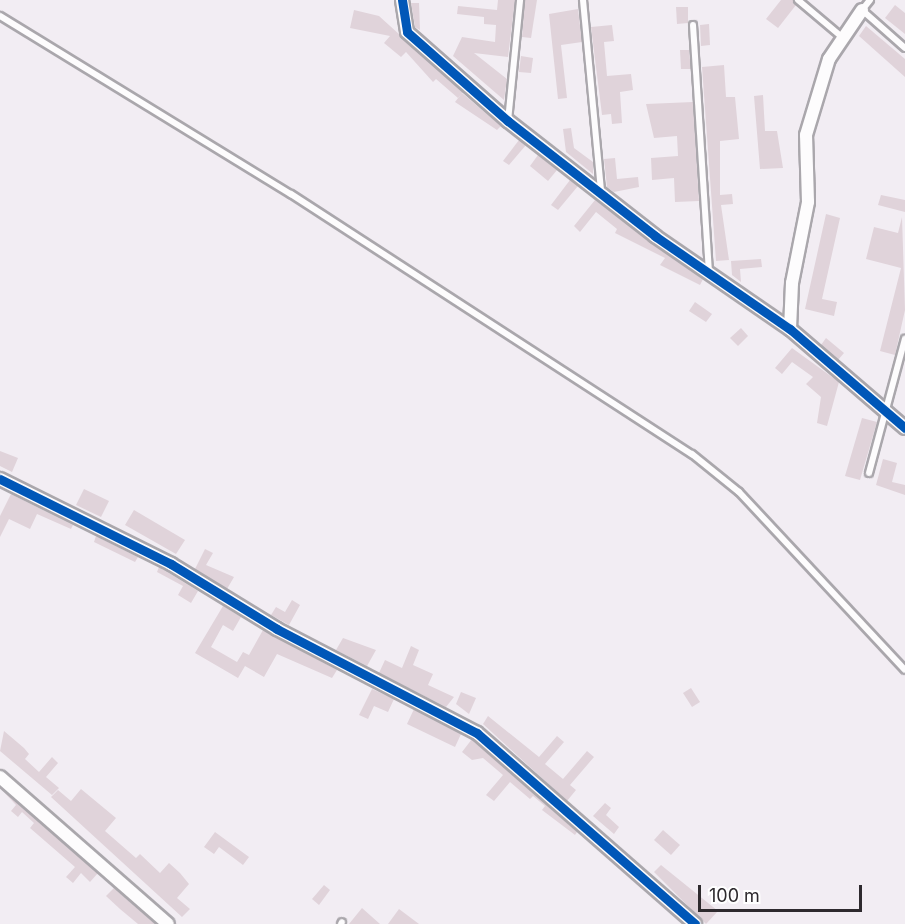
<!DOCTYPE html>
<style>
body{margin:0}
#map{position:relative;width:905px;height:924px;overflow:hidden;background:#f2edf3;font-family:Inter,sans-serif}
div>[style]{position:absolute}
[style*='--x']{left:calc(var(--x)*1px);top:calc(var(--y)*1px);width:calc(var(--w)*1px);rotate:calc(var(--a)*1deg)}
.building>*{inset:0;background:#e0d3da}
.roads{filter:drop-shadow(2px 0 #aaa7ac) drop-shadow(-2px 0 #aaa7ac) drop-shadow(0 2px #aaa7ac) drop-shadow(0 -2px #aaa7ac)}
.service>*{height:6px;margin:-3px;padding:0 3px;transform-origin:3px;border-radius:3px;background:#fdfcfd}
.minor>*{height:12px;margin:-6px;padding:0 6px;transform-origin:6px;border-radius:6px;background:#fdfcfd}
.cycleway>*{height:9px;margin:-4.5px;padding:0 4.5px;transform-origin:4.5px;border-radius:4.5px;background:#0057b8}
span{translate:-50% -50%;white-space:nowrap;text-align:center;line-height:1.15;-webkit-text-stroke:4.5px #fff;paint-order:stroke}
.scale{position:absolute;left:698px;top:885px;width:164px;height:27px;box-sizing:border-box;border:3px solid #2e2a2e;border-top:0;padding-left:8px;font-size:18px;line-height:21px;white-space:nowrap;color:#2e2a2e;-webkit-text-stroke:4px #fff;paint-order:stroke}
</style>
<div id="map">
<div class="building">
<i style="clip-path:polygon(498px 0,515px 0,508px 57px,474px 53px,507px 79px,504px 100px,453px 56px,462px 37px,495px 42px,496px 25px,484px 24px,484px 17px,457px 14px,458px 6px,497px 10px)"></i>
<i style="clip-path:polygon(525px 0,537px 0,531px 38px,522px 37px)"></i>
<i style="clip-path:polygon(781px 0,793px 0,796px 5px,778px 28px,766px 19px)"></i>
<i style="clip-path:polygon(411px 3px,419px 3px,420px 30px,415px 27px)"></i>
<i style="clip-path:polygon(895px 5px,905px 13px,905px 34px,885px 18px)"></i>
<i style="clip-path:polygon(676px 7px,688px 7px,688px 23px,677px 24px)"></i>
<i style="clip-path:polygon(578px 9px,582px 42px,561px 45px,567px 98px,558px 99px,549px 14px)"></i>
<i style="clip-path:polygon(354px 10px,379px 16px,463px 92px,458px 98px,436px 79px,433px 82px,406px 52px,401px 57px,384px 43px,390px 36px,350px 28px)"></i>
<i style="clip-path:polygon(709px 24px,710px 45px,701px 46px,700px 25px)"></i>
<i style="clip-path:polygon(612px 25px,614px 41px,604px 42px,607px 76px,631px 74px,633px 90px,620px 92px,622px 123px,612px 124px,611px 114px,602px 115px,591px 27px)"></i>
<i style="clip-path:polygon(866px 26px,905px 59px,905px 77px,859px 36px)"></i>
<i style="clip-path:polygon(680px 50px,689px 50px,691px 69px,681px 69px)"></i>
<i style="clip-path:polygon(521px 56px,533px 58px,531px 73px,519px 72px)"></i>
<i style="clip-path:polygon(724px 65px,726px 97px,735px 97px,739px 139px,720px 141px,720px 195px,732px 194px,733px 204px,721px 205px,729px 260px,716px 261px,702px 67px)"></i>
<i style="clip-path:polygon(462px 93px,501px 126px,497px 130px,455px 102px)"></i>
<i style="clip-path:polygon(763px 95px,765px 131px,777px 131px,783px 168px,760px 169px,754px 96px)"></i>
<i style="clip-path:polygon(693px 102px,699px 201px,675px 202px,674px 178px,652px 180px,651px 158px,678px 156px,677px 136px,654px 138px,646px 104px)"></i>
<i style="clip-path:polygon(571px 128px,574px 148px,593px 162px,593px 174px,566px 152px,563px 129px)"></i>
<i style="clip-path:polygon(519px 140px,526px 145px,509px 165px,503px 161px)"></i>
<i style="clip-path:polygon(538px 155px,557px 170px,548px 181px,530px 166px)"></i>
<i style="clip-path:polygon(615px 158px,617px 179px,638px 177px,639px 187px,614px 192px,607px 187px,604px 159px)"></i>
<i style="clip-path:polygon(570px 180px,578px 186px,558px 210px,551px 205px)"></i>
<i style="clip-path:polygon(881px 195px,905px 200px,905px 212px,878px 205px)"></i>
<i style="clip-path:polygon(595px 200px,703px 279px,700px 285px,660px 265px,665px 258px,615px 233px,617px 229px,596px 212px,580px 232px,574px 226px)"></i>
<i style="clip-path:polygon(826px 214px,840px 218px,822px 299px,837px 302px,834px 316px,805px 309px)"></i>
<i style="clip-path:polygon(902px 217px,905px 310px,895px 355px,880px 351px,901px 268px,866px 259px,874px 227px,898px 233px)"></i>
<i style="clip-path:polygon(761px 259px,762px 267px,740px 269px,741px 282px,732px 275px,731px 261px)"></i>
<i style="clip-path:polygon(695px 302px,712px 314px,706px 322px,689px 311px)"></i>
<i style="clip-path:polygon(741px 328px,748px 336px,738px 346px,730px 338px)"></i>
<i style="clip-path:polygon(826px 338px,844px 353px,838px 360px,821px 345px)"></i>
<i style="clip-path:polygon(792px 348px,839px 382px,827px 426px,817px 423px,821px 397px,806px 384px,813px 377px,792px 362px,782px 374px,775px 368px)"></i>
<i style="clip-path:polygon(862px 418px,877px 422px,860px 480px,845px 476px)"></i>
<i style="clip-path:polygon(0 451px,18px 458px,12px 472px,0 466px)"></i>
<i style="clip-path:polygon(883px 459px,897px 463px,892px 482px,905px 485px,905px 495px,876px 485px)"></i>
<i style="clip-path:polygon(84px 489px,109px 501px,101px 517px,76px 505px)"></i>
<i style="clip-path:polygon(11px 494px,73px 525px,71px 529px,37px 514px,30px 529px,9px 519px,0 537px,0 516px)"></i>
<i style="clip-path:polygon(134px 510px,185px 540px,176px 554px,125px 525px)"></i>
<i style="clip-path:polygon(96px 536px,138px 557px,135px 562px,94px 542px)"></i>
<i style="clip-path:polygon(205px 549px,213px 553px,206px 565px,234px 577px,227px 589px,195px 569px)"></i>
<i style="clip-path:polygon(159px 567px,198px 591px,191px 603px,178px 595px,183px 586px,157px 572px)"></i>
<i style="clip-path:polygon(292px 600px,300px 605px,289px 625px,271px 615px,276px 607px,285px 612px)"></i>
<i style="clip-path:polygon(223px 606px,241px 617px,233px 631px,223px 625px,211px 647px,237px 662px,243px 652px,249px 655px,263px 630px,337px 670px,332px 678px,277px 654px,264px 677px,245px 666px,238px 678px,195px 653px)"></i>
<i style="clip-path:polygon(343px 638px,376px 650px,367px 666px,336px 650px)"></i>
<i style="clip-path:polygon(411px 646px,419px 650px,413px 665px,433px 674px,428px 685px,454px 697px,446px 707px,379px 673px,385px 660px,402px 668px)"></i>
<i style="clip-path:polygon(691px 688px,700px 702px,692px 707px,683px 693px)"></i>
<i style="clip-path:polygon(372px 689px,394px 699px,388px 712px,374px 706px,368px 719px,359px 715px)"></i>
<i style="clip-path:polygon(461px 692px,476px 698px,469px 714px,456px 704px)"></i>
<i style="clip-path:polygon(414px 709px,461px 734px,455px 747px,407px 724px)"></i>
<i style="clip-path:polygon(488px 716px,539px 757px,557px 736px,564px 742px,545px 764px,563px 779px,587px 751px,594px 757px,570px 785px,576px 790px,567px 801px,483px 724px)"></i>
<i style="clip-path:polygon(4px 731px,24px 748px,29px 754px,25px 759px,39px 772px,52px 757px,58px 763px,46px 777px,59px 788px,52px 795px,0 751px)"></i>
<i style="clip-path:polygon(472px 739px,577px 832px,575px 835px,542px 810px,545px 806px,533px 796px,530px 799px,510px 782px,494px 801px,486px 795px,503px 775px,483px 758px,472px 760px,462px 752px)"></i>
<i style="clip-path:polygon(0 788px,98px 873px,90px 882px,81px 873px,73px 883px,66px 877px,75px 867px,30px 828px,34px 823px,22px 812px,18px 817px,11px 811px,16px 805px)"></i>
<i style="clip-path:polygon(81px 789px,116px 818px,105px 831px,136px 858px,140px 854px,160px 873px,169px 863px,180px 873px,189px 884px,177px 898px,190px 909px,182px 917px,51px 797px,58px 790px,71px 801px)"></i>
<i style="clip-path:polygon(605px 803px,611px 808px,606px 815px,619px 827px,614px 834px,593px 816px)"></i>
<i style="clip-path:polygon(663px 830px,680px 845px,671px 855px,654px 840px)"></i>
<i style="clip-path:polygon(215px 832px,249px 857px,243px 865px,219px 847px,214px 854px,204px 847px)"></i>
<i style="clip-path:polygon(661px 865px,718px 911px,706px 924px,654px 872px)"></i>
<i style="clip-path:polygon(324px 885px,330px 890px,319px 905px,312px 899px)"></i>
<i style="clip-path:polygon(114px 888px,155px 924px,138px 924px,120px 909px,106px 896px)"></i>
<i style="clip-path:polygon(362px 908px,380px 924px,349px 924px)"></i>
<i style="clip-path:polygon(399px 909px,419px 924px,388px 924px)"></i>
</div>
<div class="roads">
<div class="service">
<i style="--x:583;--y:0;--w:193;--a:84.6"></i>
<i style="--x:798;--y:0;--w:57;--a:40.1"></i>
<i style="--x:870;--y:0;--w:13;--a:129"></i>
<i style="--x:862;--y:10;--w:57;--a:41.5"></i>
<i style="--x:0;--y:16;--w:341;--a:31.5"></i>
<i style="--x:291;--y:194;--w:478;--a:33"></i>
<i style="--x:692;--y:454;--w:60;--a:39"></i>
<i style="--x:739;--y:492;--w:243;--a:47"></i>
<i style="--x:693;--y:25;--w:247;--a:86.3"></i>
<i style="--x:508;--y:121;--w:122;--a:-84.3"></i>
<i style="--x:869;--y:473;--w:139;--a:-75"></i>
<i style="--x:341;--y:924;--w:2;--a:-63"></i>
</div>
<div class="minor">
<i style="--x:402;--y:0;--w:32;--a:81"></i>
<i style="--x:407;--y:32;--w:135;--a:41.4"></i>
<i style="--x:508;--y:121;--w:187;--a:38"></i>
<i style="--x:655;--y:236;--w:164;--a:34.6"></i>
<i style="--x:790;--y:329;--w:152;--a:40.7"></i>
<i style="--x:790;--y:329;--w:46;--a:-87.5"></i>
<i style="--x:792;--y:283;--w:83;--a:-78.8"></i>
<i style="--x:808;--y:202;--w:67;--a:-91.7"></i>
<i style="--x:806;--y:135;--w:79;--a:-73.2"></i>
<i style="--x:829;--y:59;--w:59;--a:-56"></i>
<i style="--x:0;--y:479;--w:191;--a:26.4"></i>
<i style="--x:171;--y:564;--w:124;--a:31.5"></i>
<i style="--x:277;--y:629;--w:225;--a:27.5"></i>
<i style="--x:477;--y:733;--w:290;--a:41.2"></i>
<i style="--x:0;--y:777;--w:223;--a:41.2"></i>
</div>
</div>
<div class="cycleway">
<i style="--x:402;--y:0;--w:32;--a:81"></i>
<i style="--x:407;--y:32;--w:135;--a:41.4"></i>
<i style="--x:508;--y:121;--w:187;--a:38"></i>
<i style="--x:655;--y:236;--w:164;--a:34.6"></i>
<i style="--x:790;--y:329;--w:152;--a:40.7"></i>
<i style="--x:0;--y:479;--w:191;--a:26.4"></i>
<i style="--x:171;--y:564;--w:124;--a:31.5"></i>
<i style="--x:277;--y:629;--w:225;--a:27.5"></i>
<i style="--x:477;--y:733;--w:290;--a:41.2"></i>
</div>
<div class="scale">100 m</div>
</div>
